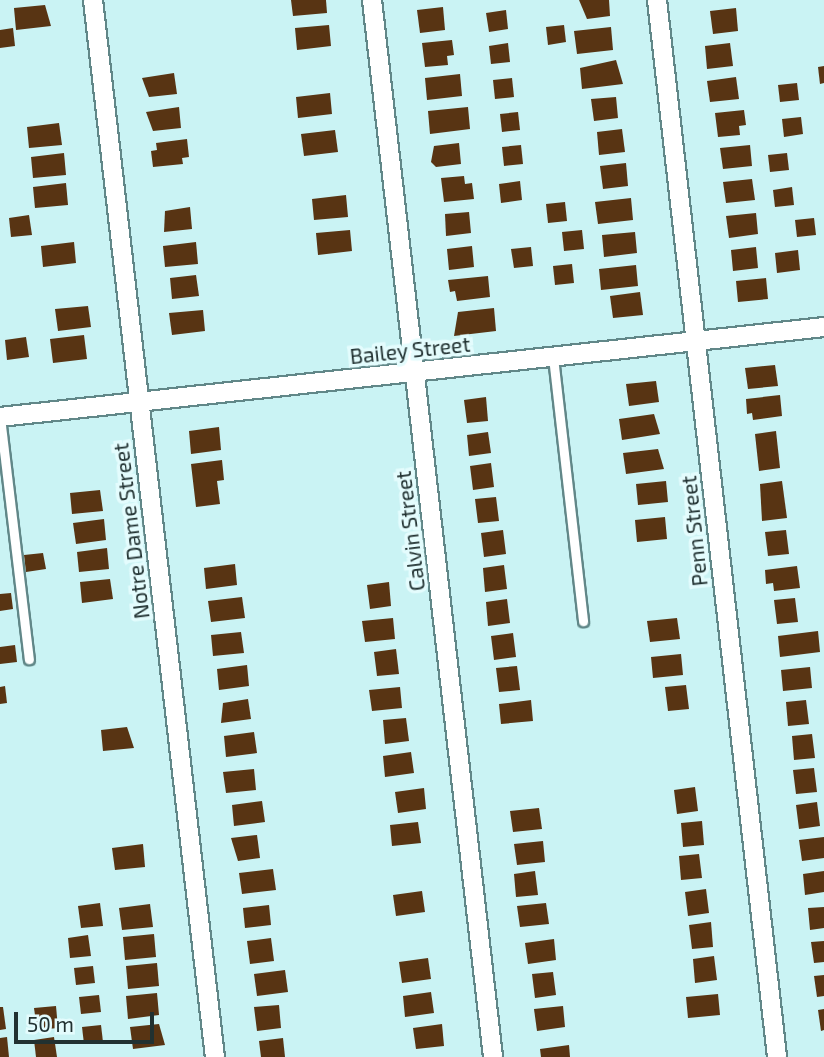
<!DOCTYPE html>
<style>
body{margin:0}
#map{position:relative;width:824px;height:1057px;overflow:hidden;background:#caf3f4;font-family:"Exo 2",sans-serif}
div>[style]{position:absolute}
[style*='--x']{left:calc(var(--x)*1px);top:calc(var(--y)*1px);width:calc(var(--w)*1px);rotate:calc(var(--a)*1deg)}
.building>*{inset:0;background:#583413}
.roads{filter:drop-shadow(2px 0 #618788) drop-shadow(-2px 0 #618788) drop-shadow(0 2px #618788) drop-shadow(0 -2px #618788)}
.lane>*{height:9px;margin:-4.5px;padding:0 4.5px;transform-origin:4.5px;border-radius:4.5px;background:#fff}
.street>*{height:18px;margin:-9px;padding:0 9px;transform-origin:9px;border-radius:9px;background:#fff}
span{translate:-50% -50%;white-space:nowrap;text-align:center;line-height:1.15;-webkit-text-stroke:7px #e4fcfd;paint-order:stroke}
.street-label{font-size:21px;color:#213131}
.scale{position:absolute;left:14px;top:1012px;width:140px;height:32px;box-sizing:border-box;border:4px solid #213131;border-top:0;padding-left:9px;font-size:21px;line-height:24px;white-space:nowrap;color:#213131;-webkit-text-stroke:5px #e4fcfd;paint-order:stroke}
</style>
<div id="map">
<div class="building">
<i style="clip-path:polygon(291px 0,326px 0,327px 13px,293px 16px)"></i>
<i style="clip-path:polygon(579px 0,609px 0,610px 16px,587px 19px)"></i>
<i style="clip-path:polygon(45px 5px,51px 26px,16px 30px,14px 8px)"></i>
<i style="clip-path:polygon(443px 7px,445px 30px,420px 33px,417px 10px)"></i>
<i style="clip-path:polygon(736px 8px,738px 31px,713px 34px,710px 11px)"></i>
<i style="clip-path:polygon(506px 10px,508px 29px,489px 32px,486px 13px)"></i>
<i style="clip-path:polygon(329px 25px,331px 46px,297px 50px,295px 28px)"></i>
<i style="clip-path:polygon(564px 25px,566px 42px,548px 45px,546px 27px)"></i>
<i style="clip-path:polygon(611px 27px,613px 50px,577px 54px,574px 31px)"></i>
<i style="clip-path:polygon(13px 28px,15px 46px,0 48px,0 30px)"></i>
<i style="clip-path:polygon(452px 40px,454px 55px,447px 56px,448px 65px,425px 67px,422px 43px)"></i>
<i style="clip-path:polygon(508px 43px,510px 62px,491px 64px,489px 46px)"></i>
<i style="clip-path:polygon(730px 43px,733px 66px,707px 69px,705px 46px)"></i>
<i style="clip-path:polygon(616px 60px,623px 84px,582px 89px,580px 68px)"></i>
<i style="clip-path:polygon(824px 66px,824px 83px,820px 84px,818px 67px)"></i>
<i style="clip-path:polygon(174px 73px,177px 94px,149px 97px,142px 78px)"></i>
<i style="clip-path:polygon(460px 74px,462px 96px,427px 100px,425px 78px)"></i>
<i style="clip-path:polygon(736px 77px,739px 99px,710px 102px,707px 81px)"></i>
<i style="clip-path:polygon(512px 78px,514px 97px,495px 99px,493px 80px)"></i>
<i style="clip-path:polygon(797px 83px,799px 100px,780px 102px,778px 85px)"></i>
<i style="clip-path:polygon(330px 93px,332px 114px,298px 118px,296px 97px)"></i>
<i style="clip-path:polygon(616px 97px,618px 118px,594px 121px,591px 99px)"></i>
<i style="clip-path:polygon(179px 107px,181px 128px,153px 131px,146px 112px)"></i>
<i style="clip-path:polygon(468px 107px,470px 129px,430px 134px,428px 111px)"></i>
<i style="clip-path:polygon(744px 110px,746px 125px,739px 126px,740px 135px,718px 137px,715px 113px)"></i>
<i style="clip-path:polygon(518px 112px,520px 130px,502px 132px,500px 114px)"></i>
<i style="clip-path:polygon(801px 117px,803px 134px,784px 137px,782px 119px)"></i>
<i style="clip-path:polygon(59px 123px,62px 145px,29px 148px,27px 127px)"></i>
<i style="clip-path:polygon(622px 129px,625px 152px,599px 155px,597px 132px)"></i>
<i style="clip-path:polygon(335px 130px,338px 152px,304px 156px,301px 134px)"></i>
<i style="clip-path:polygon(187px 139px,189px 157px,182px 158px,183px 164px,153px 167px,151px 151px,157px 150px,156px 143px)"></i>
<i style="clip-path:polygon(459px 143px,461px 164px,436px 167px,431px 162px,434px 146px)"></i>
<i style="clip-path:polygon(521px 145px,523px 164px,504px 166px,502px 147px)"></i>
<i style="clip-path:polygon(750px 145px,752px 166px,723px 169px,720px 148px)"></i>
<i style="clip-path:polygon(64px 153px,66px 175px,33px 178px,31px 157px)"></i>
<i style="clip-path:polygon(787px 153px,789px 170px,770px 172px,768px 155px)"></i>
<i style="clip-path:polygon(626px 163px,628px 186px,603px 189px,600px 166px)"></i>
<i style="clip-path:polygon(464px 176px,465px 184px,472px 183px,474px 199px,444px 202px,441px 178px)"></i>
<i style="clip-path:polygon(752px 179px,755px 200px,726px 203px,723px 182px)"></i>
<i style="clip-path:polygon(520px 181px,522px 200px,501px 203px,499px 184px)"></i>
<i style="clip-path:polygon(66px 183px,68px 205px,35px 208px,33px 187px)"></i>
<i style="clip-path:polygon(792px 187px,794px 205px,775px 207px,773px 190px)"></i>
<i style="clip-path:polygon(346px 195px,348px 217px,314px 220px,312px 199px)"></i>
<i style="clip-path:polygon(631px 198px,633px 220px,598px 224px,595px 202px)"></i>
<i style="clip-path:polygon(565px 202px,567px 221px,548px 223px,546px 204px)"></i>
<i style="clip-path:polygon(190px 207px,192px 229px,164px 232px,165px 211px)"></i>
<i style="clip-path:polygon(469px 212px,471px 233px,446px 236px,445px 214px)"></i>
<i style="clip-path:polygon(756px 213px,758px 234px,729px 238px,726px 216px)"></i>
<i style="clip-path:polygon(29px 215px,32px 235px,11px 237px,9px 218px)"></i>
<i style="clip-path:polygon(814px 218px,816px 235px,797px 237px,795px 220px)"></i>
<i style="clip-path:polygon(350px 230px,352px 251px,318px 255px,316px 233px)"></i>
<i style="clip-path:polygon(582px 230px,584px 249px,564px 251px,562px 232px)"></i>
<i style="clip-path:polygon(635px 232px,637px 253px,604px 257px,602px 235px)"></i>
<i style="clip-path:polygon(74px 242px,76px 263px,43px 267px,41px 246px)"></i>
<i style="clip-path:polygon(196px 242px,198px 264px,165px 267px,163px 246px)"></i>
<i style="clip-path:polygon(472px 246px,474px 267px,449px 270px,447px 249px)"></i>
<i style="clip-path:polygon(531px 247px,533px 266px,514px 268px,511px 249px)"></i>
<i style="clip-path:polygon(756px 247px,758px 268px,733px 271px,731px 250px)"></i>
<i style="clip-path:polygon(798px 250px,800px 270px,777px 273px,775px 253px)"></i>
<i style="clip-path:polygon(572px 264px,574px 283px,555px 285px,553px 266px)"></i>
<i style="clip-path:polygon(636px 265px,638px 286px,601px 290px,599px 269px)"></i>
<i style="clip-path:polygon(196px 275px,199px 296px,172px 299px,170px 278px)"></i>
<i style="clip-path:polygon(488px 276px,490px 297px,457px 301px,455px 291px,450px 292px,448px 280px)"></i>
<i style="clip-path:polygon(766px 278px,768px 299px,738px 302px,736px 281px)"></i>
<i style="clip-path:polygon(640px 292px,643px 315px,613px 318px,610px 296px)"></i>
<i style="clip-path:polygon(88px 306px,91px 327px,58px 331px,55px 309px)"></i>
<i style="clip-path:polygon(494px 308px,496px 331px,454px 336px,458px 312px)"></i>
<i style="clip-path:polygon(203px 310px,205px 331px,172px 335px,169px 313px)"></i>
<i style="clip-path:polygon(84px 335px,87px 359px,53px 363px,50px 339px)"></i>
<i style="clip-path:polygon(26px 337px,29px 357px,7px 360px,5px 340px)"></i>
<i style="clip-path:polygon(775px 365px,778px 386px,748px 389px,745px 368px)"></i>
<i style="clip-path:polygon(656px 381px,659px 402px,629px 406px,626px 384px)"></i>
<i style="clip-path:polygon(780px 395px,782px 416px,753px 420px,752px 413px,747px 414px,746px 399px)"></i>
<i style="clip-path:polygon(486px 397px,488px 421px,467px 423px,464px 400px)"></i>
<i style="clip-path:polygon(654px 414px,660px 434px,622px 440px,619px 419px)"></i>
<i style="clip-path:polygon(219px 427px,221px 450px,191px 454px,189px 431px)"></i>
<i style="clip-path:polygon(776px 431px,780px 468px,759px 471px,755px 434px)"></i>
<i style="clip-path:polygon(488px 432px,491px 453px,469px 456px,467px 435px)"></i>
<i style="clip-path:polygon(658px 449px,664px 469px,626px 474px,623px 453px)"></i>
<i style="clip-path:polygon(222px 460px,224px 480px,217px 481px,220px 504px,196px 507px,191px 464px)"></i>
<i style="clip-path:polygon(491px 463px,494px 487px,473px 490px,470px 466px)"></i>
<i style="clip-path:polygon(666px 481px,668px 502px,638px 505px,636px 484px)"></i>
<i style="clip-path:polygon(782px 481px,787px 518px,762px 521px,760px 484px)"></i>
<i style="clip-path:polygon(100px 490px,103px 511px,72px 514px,70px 493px)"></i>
<i style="clip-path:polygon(496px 497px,499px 521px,478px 523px,475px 499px)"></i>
<i style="clip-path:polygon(665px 517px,667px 539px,637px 542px,635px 520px)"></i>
<i style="clip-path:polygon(104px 519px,106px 540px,76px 544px,73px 523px)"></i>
<i style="clip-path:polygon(503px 530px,506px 554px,484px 557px,481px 533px)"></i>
<i style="clip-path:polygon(786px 530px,789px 554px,768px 556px,765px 532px)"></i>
<i style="clip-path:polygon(107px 548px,109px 569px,79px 572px,77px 552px)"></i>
<i style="clip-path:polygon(43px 553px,46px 569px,26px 572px,24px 555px)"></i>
<i style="clip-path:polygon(235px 564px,237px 585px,206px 589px,204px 568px)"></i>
<i style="clip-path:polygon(504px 565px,507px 589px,485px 592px,483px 568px)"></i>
<i style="clip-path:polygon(797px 566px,800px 588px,774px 591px,773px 583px,766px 584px,765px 570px)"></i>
<i style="clip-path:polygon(110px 579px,113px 599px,82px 603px,80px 582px)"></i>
<i style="clip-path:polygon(389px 582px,391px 606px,370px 609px,367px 585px)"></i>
<i style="clip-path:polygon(11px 593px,13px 609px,0 611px,0 594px)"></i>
<i style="clip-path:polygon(242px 597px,245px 618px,211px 622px,208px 601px)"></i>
<i style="clip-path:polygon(795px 598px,798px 622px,777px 624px,774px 600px)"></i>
<i style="clip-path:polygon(507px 599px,510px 623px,488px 626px,486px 602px)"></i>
<i style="clip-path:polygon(393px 618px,395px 639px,365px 642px,362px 621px)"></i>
<i style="clip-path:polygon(677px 618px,680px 639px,650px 642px,647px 621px)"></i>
<i style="clip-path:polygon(818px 631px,820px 652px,780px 657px,778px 636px)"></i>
<i style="clip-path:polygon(241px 632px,244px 653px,213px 656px,211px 635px)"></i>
<i style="clip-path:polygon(513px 633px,516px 657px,494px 660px,491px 636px)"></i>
<i style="clip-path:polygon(15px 645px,17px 662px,0 664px,0 647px)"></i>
<i style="clip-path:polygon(396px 649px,399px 674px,377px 676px,374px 652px)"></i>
<i style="clip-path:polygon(681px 654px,683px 675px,653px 678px,651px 657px)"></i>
<i style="clip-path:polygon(247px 665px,249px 686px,219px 690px,217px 669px)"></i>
<i style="clip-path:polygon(517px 666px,520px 690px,499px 692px,496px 668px)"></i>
<i style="clip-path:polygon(810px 667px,812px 688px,783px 691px,781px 670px)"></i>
<i style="clip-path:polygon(686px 685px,689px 709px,668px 711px,665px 687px)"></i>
<i style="clip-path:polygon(5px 686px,7px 703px,0 704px,0 687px)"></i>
<i style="clip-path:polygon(400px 687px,402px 708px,372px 711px,369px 690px)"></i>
<i style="clip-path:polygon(248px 699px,251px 719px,221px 723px,223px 703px)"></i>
<i style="clip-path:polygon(531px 700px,533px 721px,501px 724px,499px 704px)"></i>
<i style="clip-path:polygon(806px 700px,809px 724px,788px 726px,786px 702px)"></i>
<i style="clip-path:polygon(406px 718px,409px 741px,385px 744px,383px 720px)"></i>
<i style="clip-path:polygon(127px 727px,134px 748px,103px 751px,101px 730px)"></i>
<i style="clip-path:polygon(254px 732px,257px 753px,226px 757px,224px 736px)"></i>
<i style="clip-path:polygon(812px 734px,815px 758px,794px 760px,792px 736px)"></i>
<i style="clip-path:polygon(411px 752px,414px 773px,385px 777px,383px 756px)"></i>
<i style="clip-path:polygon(814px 768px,817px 792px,796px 794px,793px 770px)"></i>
<i style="clip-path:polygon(254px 769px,256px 790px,226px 793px,223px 772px)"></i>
<i style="clip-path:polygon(695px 787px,698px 811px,677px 814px,674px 790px)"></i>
<i style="clip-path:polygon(424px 788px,426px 809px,398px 813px,395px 792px)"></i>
<i style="clip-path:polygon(262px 801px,265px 822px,234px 826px,232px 805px)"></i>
<i style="clip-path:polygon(817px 802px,820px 826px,799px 829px,796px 805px)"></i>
<i style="clip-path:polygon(539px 808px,542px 829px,513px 832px,510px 811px)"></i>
<i style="clip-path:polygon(702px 821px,704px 845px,683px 847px,681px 823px)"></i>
<i style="clip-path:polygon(418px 822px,421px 843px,392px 846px,390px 825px)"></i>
<i style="clip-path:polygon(257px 835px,260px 858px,238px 861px,231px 838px)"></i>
<i style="clip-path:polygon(824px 837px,824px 858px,802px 861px,799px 840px)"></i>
<i style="clip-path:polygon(543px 841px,545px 862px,517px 865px,514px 844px)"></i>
<i style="clip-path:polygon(143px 844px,145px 867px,115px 870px,112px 848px)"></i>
<i style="clip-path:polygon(699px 854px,702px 878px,681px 880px,679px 856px)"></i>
<i style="clip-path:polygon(273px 869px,276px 890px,242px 894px,239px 873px)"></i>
<i style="clip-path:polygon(535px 871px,538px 895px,516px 897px,514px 874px)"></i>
<i style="clip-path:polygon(824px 871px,824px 892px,805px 895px,803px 874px)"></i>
<i style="clip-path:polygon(706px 889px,709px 913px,688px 916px,685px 892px)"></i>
<i style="clip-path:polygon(422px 891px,425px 912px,396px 916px,393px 895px)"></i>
<i style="clip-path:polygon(100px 903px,103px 926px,81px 928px,78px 906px)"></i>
<i style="clip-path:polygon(546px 903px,549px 924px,520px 927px,517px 906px)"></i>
<i style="clip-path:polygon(150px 904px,153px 927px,122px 930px,119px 908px)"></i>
<i style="clip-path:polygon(269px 905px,271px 925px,245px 928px,243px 908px)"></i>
<i style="clip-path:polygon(824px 907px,824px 928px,810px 930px,808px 908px)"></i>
<i style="clip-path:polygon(711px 922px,713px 947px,692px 949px,689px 925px)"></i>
<i style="clip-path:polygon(154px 934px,156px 957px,125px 960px,123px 937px)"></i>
<i style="clip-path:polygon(88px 935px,91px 956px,70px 958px,68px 938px)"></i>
<i style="clip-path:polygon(271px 938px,274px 961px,250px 964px,247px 941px)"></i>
<i style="clip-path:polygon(554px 939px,556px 960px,528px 964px,525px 943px)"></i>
<i style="clip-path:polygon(824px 941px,824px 962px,814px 963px,811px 942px)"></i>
<i style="clip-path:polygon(714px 956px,717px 980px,695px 983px,693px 959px)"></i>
<i style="clip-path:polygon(428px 958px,431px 979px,402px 983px,399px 962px)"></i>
<i style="clip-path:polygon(157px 963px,159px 986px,128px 989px,126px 966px)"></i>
<i style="clip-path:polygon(93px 966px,95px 983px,76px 985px,74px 968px)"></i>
<i style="clip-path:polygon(285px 970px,288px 992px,257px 996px,254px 974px)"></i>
<i style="clip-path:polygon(553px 972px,556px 995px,535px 998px,532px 974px)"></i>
<i style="clip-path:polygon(824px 975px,824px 996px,817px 997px,814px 976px)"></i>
<i style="clip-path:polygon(431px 992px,434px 1013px,405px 1017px,403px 996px)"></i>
<i style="clip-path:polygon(157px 993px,159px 1015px,128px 1019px,126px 996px)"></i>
<i style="clip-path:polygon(718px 994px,720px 1015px,688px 1018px,686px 997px)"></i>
<i style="clip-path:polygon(99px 995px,101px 1012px,81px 1014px,79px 997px)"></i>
<i style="clip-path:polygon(279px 1005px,281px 1028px,257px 1031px,254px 1007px)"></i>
<i style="clip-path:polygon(56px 1006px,58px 1028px,37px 1030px,34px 1008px)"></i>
<i style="clip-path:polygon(563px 1006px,565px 1027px,537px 1031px,534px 1009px)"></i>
<i style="clip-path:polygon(0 1007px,3px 1007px,6px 1029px,0 1030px)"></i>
<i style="clip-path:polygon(824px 1009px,824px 1030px,821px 1031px,818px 1010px)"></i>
<i style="clip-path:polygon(159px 1024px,165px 1045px,133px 1049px,130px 1027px)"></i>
<i style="clip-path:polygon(442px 1024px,444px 1046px,416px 1049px,413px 1028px)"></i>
<i style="clip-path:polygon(101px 1025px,103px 1042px,84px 1044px,82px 1027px)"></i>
<i style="clip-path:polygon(7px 1037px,9px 1057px,0 1057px,0 1038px)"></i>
<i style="clip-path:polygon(54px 1037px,57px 1057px,36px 1057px,34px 1040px)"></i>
<i style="clip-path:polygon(283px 1038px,285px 1057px,261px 1057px,259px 1041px)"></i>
<i style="clip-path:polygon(569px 1045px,570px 1057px,541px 1057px,540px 1049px)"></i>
</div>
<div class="roads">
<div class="lane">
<i style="--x:553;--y:357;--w:266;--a:83.5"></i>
<i style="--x:0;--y:417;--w:244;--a:83.2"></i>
</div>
<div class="street">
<i style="--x:93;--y:0;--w:1064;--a:83.42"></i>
<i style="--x:372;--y:0;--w:1064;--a:83.47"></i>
<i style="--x:657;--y:0;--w:1064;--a:83.52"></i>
<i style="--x:0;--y:417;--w:829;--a:-6.23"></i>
</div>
</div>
<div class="street-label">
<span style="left:410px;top:350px;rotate:-6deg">Bailey Street</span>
<span style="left:131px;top:531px;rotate:-97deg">Notre Dame Street</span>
<span style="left:410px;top:531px;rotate:-97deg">Calvin Street</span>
<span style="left:694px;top:531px;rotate:-96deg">Penn Street</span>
</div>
<div class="scale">50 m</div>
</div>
